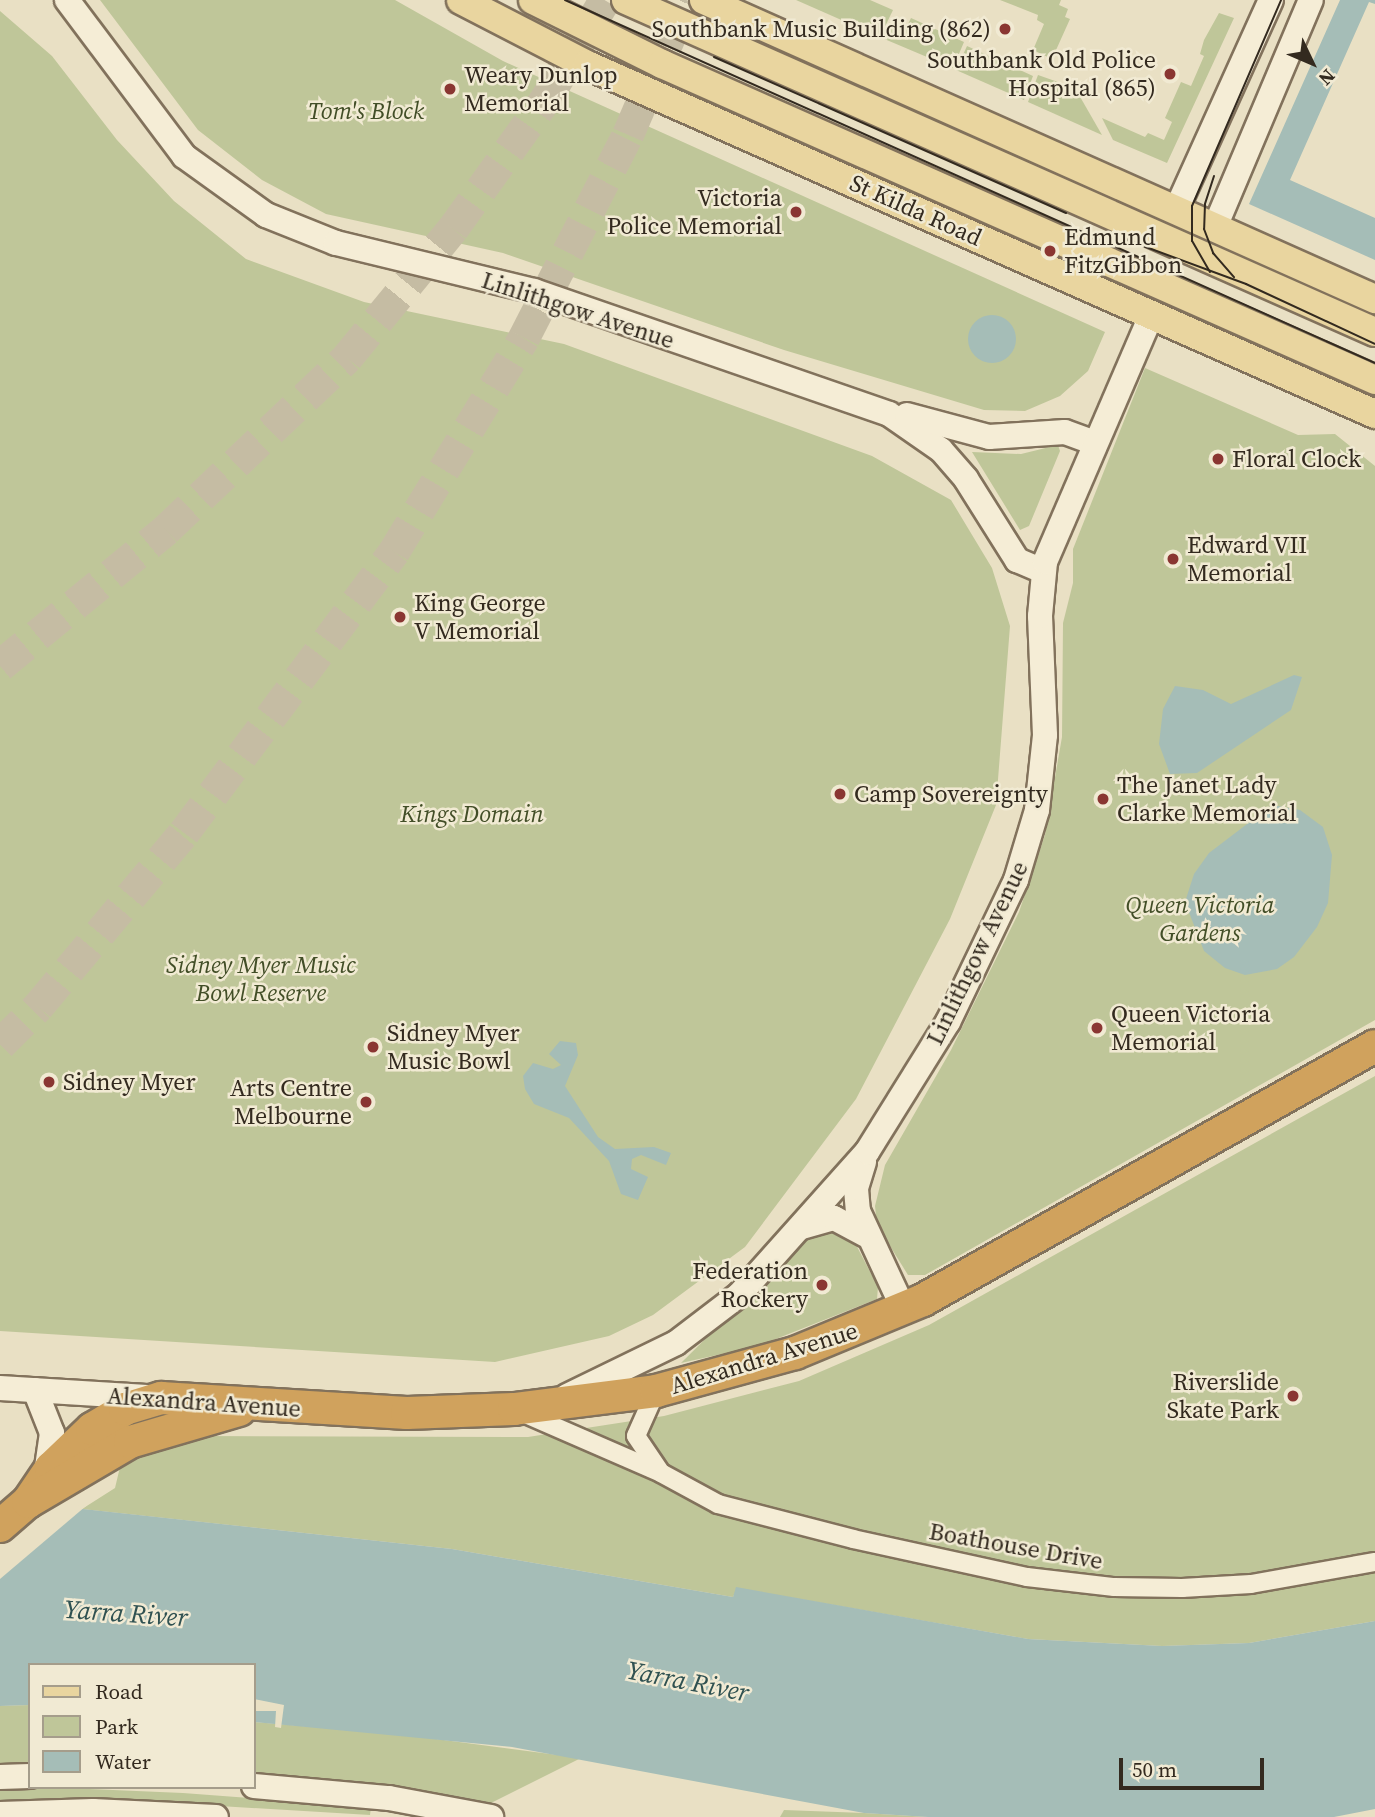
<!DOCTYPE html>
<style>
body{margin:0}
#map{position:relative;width:1375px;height:1817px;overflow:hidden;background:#e9e0c4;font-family:"Source Serif 4",serif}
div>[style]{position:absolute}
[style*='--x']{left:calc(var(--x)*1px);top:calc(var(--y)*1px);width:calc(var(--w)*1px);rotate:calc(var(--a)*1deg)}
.green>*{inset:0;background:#bfc699}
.water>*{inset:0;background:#a5bdb7}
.round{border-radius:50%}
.pier>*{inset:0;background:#e9e0c4}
.highway-tunnel>*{height:32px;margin-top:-16px;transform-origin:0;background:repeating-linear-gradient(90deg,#c5bca3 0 32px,transparent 0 48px)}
.roads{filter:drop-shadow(2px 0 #82725c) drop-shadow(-2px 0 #82725c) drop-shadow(0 2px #82725c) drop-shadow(0 -2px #82725c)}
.street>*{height:18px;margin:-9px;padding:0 9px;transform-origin:9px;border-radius:9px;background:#f5edd6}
.secondary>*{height:24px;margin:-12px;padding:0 12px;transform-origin:12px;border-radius:12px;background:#f5edd6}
.primary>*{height:28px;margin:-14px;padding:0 14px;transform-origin:14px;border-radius:14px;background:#e9d59f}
.highway>*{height:32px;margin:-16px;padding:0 16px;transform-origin:16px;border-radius:16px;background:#d0a25d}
.tram>*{height:2px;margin:-1px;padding:0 1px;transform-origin:1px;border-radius:1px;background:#332a1f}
.dots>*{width:19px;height:19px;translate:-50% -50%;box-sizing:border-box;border:4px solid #f1ead3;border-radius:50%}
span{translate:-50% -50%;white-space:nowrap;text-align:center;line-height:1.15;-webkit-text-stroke:5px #f1ead3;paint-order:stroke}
.poi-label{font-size:24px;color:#332a1f}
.right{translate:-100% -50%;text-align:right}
.left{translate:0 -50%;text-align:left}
.park-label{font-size:24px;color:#424e27;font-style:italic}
.street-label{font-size:24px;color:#332a1f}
.water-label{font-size:26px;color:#2f5151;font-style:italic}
.legend{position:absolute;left:28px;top:1663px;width:228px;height:126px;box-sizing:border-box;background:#f1ead3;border:2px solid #a59d8b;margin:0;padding:9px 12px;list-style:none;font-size:21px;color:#332a1f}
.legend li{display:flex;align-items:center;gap:14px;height:35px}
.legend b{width:35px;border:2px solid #a59d8b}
.north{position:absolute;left:1277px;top:28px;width:70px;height:70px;-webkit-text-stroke:5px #f1ead3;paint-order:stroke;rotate:134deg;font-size:19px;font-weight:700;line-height:28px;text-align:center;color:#332a1f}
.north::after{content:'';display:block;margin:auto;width:24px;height:32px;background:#332a1f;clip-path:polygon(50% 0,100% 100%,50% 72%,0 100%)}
.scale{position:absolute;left:1119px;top:1758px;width:145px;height:32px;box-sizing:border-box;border:4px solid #332a1f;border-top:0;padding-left:9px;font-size:21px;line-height:24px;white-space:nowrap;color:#332a1f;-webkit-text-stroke:5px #f1ead3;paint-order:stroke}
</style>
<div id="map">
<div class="green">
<i style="clip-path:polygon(100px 0,395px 0,503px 61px,1105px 332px,1088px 371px,1060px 396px,1025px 411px,984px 410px,784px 350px,503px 253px,326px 214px,262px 180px,198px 130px)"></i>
<i style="clip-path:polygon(796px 0,870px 0,893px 10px,880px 37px)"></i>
<i style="clip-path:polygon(1000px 0,1061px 0,1059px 5px,1068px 9px,1065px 17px,1070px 19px,1052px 59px,1033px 50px,1044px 24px,1037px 20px,1038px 15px)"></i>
<i style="clip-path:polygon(0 11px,52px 56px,117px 140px,174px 201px,246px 259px,364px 302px,564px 344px,872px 456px,951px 500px,992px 568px,1010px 626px,996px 805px,950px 919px,856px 1099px,745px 1247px,653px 1315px,609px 1336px,495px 1362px,0 1331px)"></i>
<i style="clip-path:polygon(1219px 13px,1234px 18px,1167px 163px,1113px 140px,1102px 118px,1145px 137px,1148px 133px,1164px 140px,1172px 122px,1165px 118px,1181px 82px,1191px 86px,1204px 56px,1200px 54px,1204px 40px)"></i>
<i style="clip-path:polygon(911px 18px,964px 42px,953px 68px,882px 38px,890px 22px,906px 28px)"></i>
<i style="clip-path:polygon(967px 46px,1033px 76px,1024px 100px,956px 70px)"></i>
<i style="clip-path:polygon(1038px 75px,1075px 88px,1102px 135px,1028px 102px)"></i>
<i style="clip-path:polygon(1145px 368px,1298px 435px,1335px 434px,1375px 466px,1375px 1020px,925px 1275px,908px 1275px,877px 1225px,875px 1206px,885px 1165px,951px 1050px,1019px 912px,1045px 835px,1062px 737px,1063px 623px,1073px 583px,1073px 549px)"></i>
<i style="clip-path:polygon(1058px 445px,1060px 451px,1029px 526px,1020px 530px,972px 452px,1021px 454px)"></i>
<i style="clip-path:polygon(1375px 1076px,1375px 1621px,1249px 1643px,1162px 1646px,1028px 1639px,737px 1588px,733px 1597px,452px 1549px,82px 1509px,115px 1488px,120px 1467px,149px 1449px,196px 1436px,528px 1437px,664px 1416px,799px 1381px,929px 1325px)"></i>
<i style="clip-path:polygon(827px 1228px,853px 1239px,878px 1287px,877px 1299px,758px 1346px,681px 1363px,808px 1237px)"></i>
<i style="clip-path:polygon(30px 1705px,30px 1764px,0 1764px,0 1706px)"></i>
<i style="clip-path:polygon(254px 1722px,398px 1734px,581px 1758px,491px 1803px,390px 1785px,254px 1773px)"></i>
<i style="clip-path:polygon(43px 1787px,183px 1793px,371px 1807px,370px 1815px,154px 1802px,0 1802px,0 1788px)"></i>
<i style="clip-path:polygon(784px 1810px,864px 1813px,928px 1817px,780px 1817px)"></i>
</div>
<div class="water">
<i style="clip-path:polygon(1340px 0,1375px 0,1375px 4px,1369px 2px,1290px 180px,1375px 218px,1375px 260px,1249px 204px)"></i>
<i class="round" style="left:968px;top:315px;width:48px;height:48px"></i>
<i style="clip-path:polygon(1294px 675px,1302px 677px,1291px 710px,1197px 773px,1170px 774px,1159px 744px,1163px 709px,1175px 686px,1203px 690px,1231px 704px)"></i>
<i style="clip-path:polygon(1272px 805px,1300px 810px,1323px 827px,1332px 855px,1328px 903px,1317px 927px,1294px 957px,1277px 969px,1245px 975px,1225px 968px,1204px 951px,1185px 902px,1194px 874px,1209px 853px)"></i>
<i style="clip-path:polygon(560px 1041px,576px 1043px,578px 1055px,565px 1086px,598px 1137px,615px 1149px,654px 1147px,671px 1153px,666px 1165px,641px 1155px,632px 1159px,631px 1169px,648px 1177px,638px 1200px,621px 1194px,609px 1161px,569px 1118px,534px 1104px,525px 1089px,523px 1076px,533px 1063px,553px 1069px,561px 1065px,549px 1054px)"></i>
<i style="clip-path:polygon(0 1500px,452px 1549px,733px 1597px,736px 1587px,1028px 1639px,1162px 1646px,1249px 1643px,1375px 1621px,1375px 1809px,1334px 1817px,928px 1817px,864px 1813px,512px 1747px,254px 1722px,254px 1665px,30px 1665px,30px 1705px,0 1706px)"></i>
</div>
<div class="pier">
<i style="clip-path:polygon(0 1497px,86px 1506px,0 1579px)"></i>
<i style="clip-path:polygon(254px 1699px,284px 1705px,281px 1728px,275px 1727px,276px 1711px,254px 1711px)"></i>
</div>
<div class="highway-tunnel">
<i style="--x:0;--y:666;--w:215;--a:-39.3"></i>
<i style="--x:166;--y:530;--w:250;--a:-43.5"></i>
<i style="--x:347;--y:358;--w:167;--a:-50.6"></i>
<i style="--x:453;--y:229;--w:160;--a:-54.4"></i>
<i style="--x:546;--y:99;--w:115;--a:-59.2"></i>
<i style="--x:0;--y:1045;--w:54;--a:-45"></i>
<i style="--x:38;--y:1007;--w:227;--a:-50"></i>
<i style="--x:184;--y:833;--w:351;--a:-53.2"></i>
<i style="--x:394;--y:552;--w:250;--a:-58.7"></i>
<i style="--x:524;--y:338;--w:228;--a:-62.9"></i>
<i style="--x:628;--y:135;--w:147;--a:-66.8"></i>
</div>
<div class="roads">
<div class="street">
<i style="--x:656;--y:1391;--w:49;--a:114"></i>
<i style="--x:636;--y:1436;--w:41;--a:55.9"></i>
<i style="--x:521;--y:1412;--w:153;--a:23.5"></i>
<i style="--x:661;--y:1473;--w:65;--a:28.5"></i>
<i style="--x:718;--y:1504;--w:139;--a:14.5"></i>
<i style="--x:853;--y:1539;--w:178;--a:12.3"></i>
<i style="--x:1027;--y:1577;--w:88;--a:6.6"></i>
<i style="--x:1114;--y:1587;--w:68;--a:0.8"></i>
<i style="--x:1182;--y:1588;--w:69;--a:-3.3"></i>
<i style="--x:1251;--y:1584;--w:126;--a:-10.1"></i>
</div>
<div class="secondary">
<i style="--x:67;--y:0;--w:195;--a:53.1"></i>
<i style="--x:184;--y:156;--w:101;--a:35.7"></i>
<i style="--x:266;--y:215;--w:75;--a:21.8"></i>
<i style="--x:336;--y:243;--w:204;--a:13.6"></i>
<i style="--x:534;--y:291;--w:376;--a:19.1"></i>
<i style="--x:889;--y:414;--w:63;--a:34.7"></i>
<i style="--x:941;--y:450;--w:38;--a:49"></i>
<i style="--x:966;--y:479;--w:96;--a:57.8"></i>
<i style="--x:1017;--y:560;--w:28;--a:23"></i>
<i style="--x:1177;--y:208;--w:228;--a:-65.7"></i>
<i style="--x:1215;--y:227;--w:246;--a:-67.1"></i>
<i style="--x:907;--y:415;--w:85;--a:15"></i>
<i style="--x:989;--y:437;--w:76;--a:-3.8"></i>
<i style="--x:1065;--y:432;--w:32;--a:20"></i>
<i style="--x:864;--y:1162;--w:28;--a:107"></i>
<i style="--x:856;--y:1189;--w:22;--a:85"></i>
<i style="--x:858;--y:1211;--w:109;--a:65.1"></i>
<i style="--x:802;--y:1227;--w:33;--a:-16"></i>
<i style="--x:834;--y:1218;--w:36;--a:28"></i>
<i style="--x:0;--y:1388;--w:147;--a:3.5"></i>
<i style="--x:35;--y:1390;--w:46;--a:68.4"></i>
<i style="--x:52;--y:1433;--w:41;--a:98.3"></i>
<i style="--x:567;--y:1396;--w:121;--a:-25.9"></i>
<i style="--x:676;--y:1343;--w:79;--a:-37.3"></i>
<i style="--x:739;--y:1295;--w:192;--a:-48.2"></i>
<i style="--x:867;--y:1152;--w:153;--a:-58.1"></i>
<i style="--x:948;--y:1022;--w:157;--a:-64.4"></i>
<i style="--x:1016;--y:880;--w:73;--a:-73.3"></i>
<i style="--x:1037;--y:810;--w:75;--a:-83.9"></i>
<i style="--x:1045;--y:735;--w:119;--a:-92.4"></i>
<i style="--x:1040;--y:616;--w:54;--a:-84.7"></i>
<i style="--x:1045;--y:562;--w:268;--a:-66.7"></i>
<i style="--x:0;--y:1777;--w:30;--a:-2"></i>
<i style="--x:254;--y:1786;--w:136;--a:5.1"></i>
<i style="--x:389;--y:1798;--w:104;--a:10.6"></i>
<i style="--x:0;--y:1814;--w:93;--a:-1.8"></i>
<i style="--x:93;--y:1811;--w:123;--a:2.8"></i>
</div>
<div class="primary">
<i style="--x:461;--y:0;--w:142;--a:27.3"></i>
<i style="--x:587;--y:65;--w:862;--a:23.89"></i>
<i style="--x:533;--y:0;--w:144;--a:26.4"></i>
<i style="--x:662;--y:64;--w:780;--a:23.9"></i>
<i style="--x:626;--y:0;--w:819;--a:23.91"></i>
<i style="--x:704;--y:0;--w:735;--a:24.02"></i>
</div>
<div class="highway">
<i style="--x:28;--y:1502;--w:41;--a:-55.9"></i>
<i style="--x:51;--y:1468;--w:57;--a:-43.6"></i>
<i style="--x:92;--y:1429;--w:39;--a:-31"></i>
<i style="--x:125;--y:1409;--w:38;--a:-17"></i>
<i style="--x:161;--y:1398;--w:246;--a:3.5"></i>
<i style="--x:407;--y:1413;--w:107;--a:-2.1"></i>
<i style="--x:514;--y:1409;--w:143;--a:-7.2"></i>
<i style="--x:656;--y:1391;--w:144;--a:-15.3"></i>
<i style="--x:795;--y:1353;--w:139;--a:-22.5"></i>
<i style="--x:923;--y:1300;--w:518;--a:-29.33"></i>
<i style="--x:0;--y:1526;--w:37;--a:-41"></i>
<i style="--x:28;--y:1502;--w:118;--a:-30.5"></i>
<i style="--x:130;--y:1442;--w:114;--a:-16.4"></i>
</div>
</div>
<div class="tram">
<i style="--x:565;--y:0;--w:888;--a:24.14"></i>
<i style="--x:714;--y:57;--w:385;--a:23.9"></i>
<i style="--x:1214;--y:176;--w:29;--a:108"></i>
<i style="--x:1205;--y:204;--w:25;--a:92"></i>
<i style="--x:1204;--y:229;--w:26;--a:69"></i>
<i style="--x:1213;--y:253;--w:32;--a:49"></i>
<i style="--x:1127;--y:240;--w:127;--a:20.3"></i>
<i style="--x:1246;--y:284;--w:142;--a:24.9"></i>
<i style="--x:1210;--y:272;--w:36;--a:-120"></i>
<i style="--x:1192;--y:241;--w:35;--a:-90"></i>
<i style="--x:1192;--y:206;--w:224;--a:-66.6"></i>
</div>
<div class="dots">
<i style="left:1005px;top:29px;background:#8a3632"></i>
<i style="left:1170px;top:74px;background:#8a3632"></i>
<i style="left:450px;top:89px;background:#8a3632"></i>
<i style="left:796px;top:212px;background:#8a3632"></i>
<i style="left:1050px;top:251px;background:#8a3632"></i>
<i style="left:1218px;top:459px;background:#8a3632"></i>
<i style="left:1173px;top:559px;background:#8a3632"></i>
<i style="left:400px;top:617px;background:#8a3632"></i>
<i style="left:840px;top:794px;background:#8a3632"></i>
<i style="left:1103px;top:799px;background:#8a3632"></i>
<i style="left:1097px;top:1028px;background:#8a3632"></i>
<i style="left:373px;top:1047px;background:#8a3632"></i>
<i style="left:49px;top:1082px;background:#8a3632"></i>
<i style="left:366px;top:1102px;background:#8a3632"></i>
<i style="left:822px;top:1285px;background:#8a3632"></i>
<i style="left:1293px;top:1396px;background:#8a3632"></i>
</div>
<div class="poi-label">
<span class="right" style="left:991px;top:29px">Southbank Music Building (862)</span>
<span class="right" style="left:1156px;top:74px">Southbank Old Police<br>Hospital (865)</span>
<span class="left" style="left:464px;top:89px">Weary Dunlop<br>Memorial</span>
<span class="right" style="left:782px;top:212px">Victoria<br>Police Memorial</span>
<span class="left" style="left:1064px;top:251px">Edmund<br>FitzGibbon</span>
<span class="left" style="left:1232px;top:459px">Floral Clock</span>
<span class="left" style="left:1187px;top:559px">Edward VII<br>Memorial</span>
<span class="left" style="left:414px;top:617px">King George<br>V Memorial</span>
<span class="left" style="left:1117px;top:799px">The Janet Lady<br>Clarke Memorial</span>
<span class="left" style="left:854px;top:794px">Camp Sovereignty</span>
<span class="left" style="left:1111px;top:1028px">Queen Victoria<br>Memorial</span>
<span class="left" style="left:387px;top:1047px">Sidney Myer<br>Music Bowl</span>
<span class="left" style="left:63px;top:1082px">Sidney Myer</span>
<span class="right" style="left:352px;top:1102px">Arts Centre<br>Melbourne</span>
<span class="right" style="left:808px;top:1285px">Federation<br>Rockery</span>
<span class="right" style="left:1279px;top:1396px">Riverslide<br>Skate Park</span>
</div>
<div class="park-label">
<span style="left:366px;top:111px">Tom's Block</span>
<span style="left:472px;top:814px">Kings Domain</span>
<span style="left:1200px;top:919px">Queen Victoria<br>Gardens</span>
<span style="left:261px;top:979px">Sidney Myer Music<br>Bowl Reserve</span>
</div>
<div class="street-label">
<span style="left:916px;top:210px;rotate:24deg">St Kilda Road</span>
<span style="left:578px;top:310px;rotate:18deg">Linlithgow Avenue</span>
<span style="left:977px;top:953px;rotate:-64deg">Linlithgow Avenue</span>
<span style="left:764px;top:1358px;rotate:-17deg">Alexandra Avenue</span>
<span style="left:204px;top:1402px;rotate:4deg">Alexandra Avenue</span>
<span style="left:1016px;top:1546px;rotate:10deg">Boathouse Drive</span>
</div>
<div class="water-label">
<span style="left:126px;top:1614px;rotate:4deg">Yarra River</span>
<span style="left:688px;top:1682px;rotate:11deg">Yarra River</span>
</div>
<ul class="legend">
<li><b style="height:9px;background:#e9d59f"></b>Road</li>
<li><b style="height:19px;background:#bfc699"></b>Park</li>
<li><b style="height:19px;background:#a5bdb7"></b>Water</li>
</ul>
<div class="north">N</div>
<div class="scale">50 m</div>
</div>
